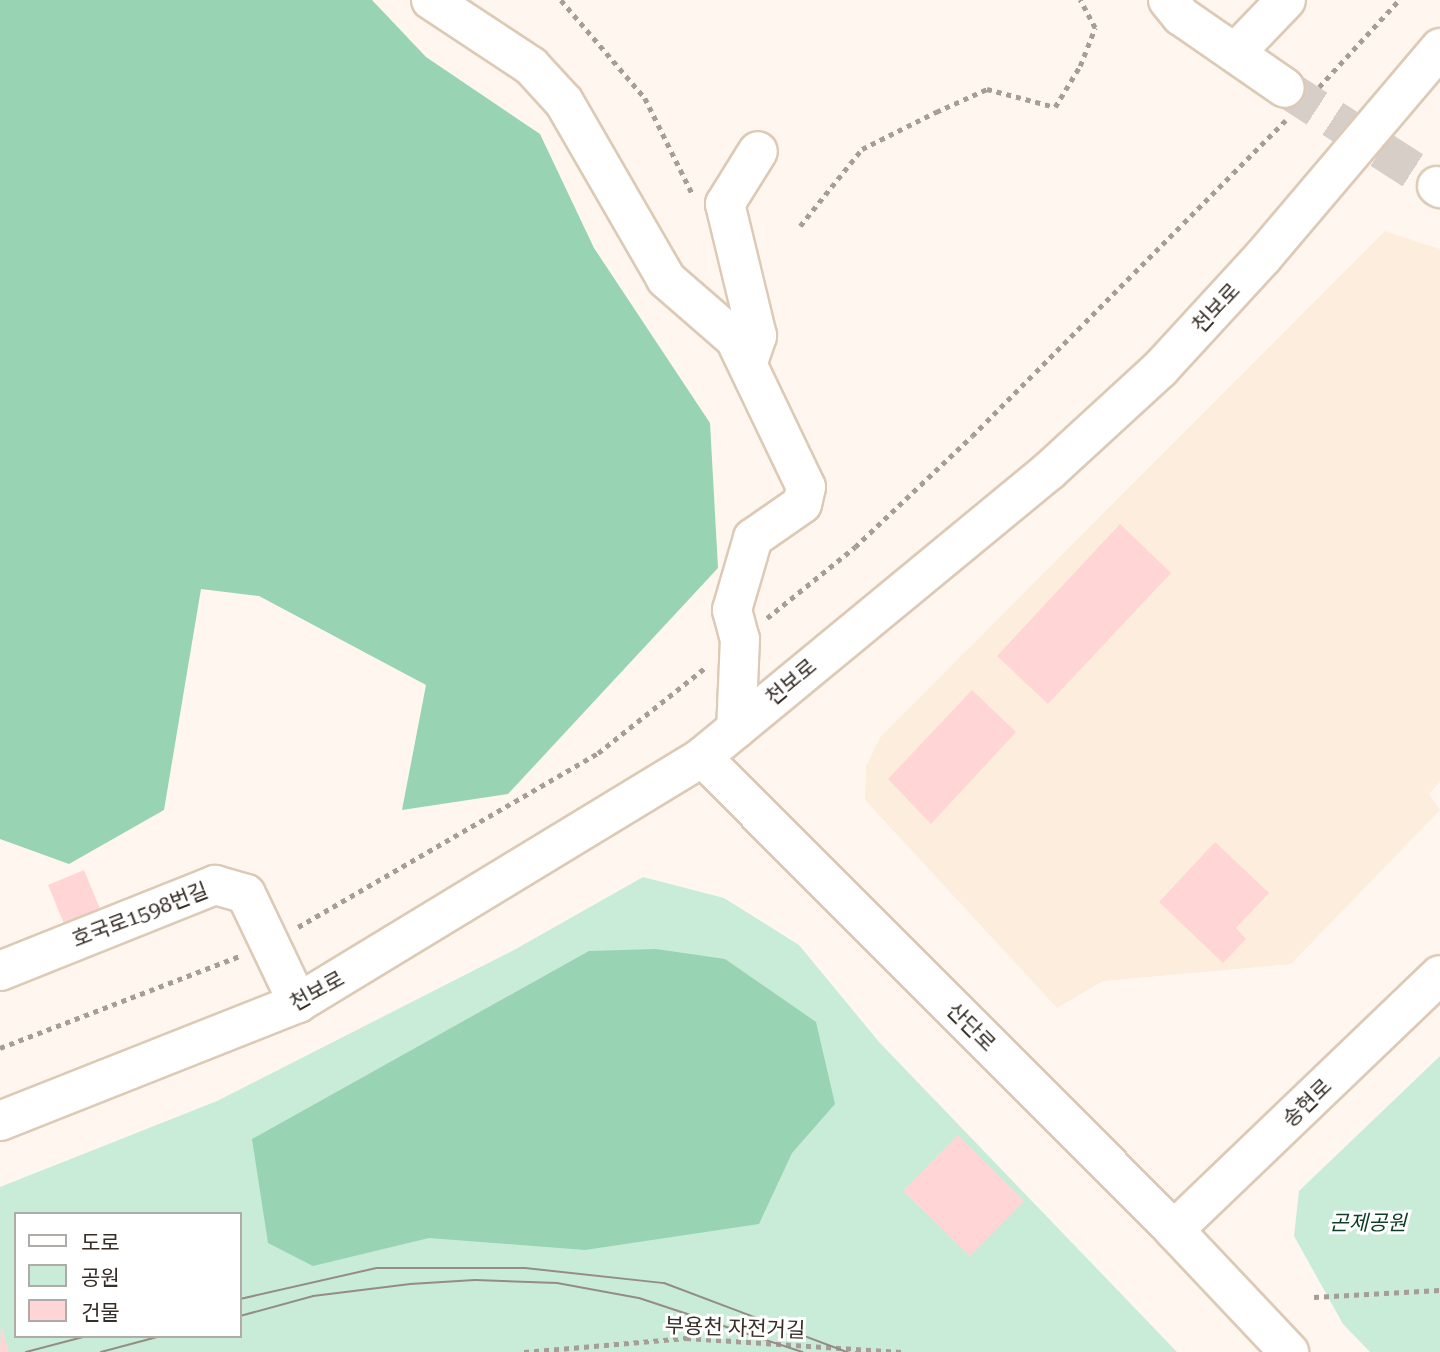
<!DOCTYPE html>
<meta charset="utf-8">
<style>
body{margin:0}
#map{position:relative;width:1440px;height:1352px;overflow:hidden;background:#fff7ef;font-family:"Roboto Serif","Noto Sans KR",serif}
div>[style]{position:absolute}
[style*='--x']{left:calc(var(--x)*1px);top:calc(var(--y)*1px);width:calc(var(--w)*1px);rotate:calc(var(--a)*1deg)}
.built>*{inset:0;background:#fceddd}
.green>*{inset:0;background:#c8ecd7}
.forest>*{inset:0;background:#98d4b3}
.building>*{inset:0;background:#ffd6d5}
.minor-tunnel>*{height:38px;margin-top:-19px;transform-origin:0;background:repeating-linear-gradient(90deg,#d7cfc7 0 38px,transparent 0 57px)}
.path>*{height:4.5px;margin-top:-2.25px;transform-origin:0;background:repeating-linear-gradient(90deg,#a59d96 0 5px,transparent 0 10px)}
.roads{filter:drop-shadow(2px 0 #ddcab6) drop-shadow(-2px 0 #ddcab6) drop-shadow(0 2px #ddcab6) drop-shadow(0 -2px #ddcab6)}
.minor>*{height:38px;margin:-19px;padding:0 19px;transform-origin:19px;border-radius:19px;background:#fff}
.major>*{height:38px;margin:-19px;padding:0 19px;transform-origin:19px;border-radius:19px;background:#fff}
.tram>*{height:2px;margin:-1px;padding:0 1px;transform-origin:1px;border-radius:1px;background:#948c85}
span{translate:-50% -50%;white-space:nowrap;text-align:center;line-height:1.15;-webkit-text-stroke:6px #fff;paint-order:stroke}
.street-label{font-size:21px;color:#362e27}
.park-label{font-size:21px;color:#0e3e28;font-style:italic}
.legend{position:absolute;left:14px;top:1212px;width:228px;height:126px;box-sizing:border-box;background:#fff;border:2px solid #afaba9;margin:0;padding:9px 12px;list-style:none;font-size:21px;color:#362e27}
.legend li{display:flex;align-items:center;gap:14px;height:35px}
.legend b{width:35px;border:2px solid #afaba9}
</style>
<div id="map">
<div class="built">
<i style="clip-path:polygon(1385px 231px,1440px 249px,1440px 782px,1429px 794px,1440px 810px,1291px 964px,1103px 981px,1057px 1008px,865px 800px,866px 766px,881px 736px)"></i>
</div>
<div class="green">
<i style="clip-path:polygon(evenodd,643px 877px,724px 898px,799px 945px,879px 1042px,1177px 1352px,0 1352px,0 1187px,217px 1101px,514px 950px,643px 877px,16px 1214px,240px 1214px,240px 1336px,16px 1336px,16px 1214px)"></i>
<i style="clip-path:polygon(1440px 1056px,1440px 1352px,1370px 1352px,1343px 1324px,1294px 1236px,1299px 1191px)"></i>
</div>
<div class="forest">
<i style="clip-path:polygon(0 0,372px 0,426px 57px,540px 134px,594px 248px,710px 423px,718px 568px,508px 794px,402px 810px,426px 685px,259px 596px,201px 589px,164px 810px,69px 864px,0 839px)"></i>
<i style="clip-path:polygon(656px 949px,725px 959px,816px 1022px,835px 1104px,792px 1153px,759px 1224px,585px 1250px,429px 1238px,313px 1266px,268px 1243px,252px 1139px,589px 951px)"></i>
</div>
<div class="building">
<i style="clip-path:polygon(1120px 524px,1171px 573px,1048px 704px,997px 656px)"></i>
<i style="clip-path:polygon(972px 690px,1016px 732px,931px 824px,888px 779px)"></i>
<i style="clip-path:polygon(1215px 842px,1269px 893px,1236px 928px,1246px 939px,1223px 963px,1159px 902px)"></i>
<i style="clip-path:polygon(84px 870px,103px 916px,67px 931px,48px 885px)"></i>
<i style="clip-path:polygon(958px 1135px,1024px 1201px,970px 1256px,903px 1191px)"></i>
<i style="clip-path:polygon(1px 1324px,9px 1352px,0 1352px)"></i>
</div>
<div class="minor-tunnel">
<i style="--x:1285;--y:88;--w:181;--a:32.8"></i>
</div>
<div class="path">
<i style="--x:561;--y:0;--w:129;--a:49.4"></i>
<i style="--x:645;--y:98;--w:108;--a:63.7"></i>
<i style="--x:1319;--y:87;--w:118;--a:-47.4"></i>
<i style="--x:800;--y:226;--w:99;--a:-51.2"></i>
<i style="--x:862;--y:149;--w:83;--a:-26.6"></i>
<i style="--x:936;--y:112;--w:56;--a:-24.3"></i>
<i style="--x:987;--y:89;--w:70;--a:14.8"></i>
<i style="--x:1055;--y:107;--w:48;--a:-58.6"></i>
<i style="--x:1080;--y:66;--w:41;--a:-68.5"></i>
<i style="--x:1095;--y:28;--w:32;--a:-118"></i>
<i style="--x:767;--y:618;--w:113;--a:-38.9"></i>
<i style="--x:855;--y:547;--w:161;--a:-43.5"></i>
<i style="--x:972;--y:436;--w:445;--a:-45.2"></i>
<i style="--x:298;--y:927;--w:347;--a:-30.1"></i>
<i style="--x:598;--y:753;--w:138;--a:-38.5"></i>
<i style="--x:0;--y:1048;--w:257;--a:-21"></i>
<i style="--x:1314;--y:1297;--w:126;--a:-3.2"></i>
<i style="--x:524;--y:1352;--w:163;--a:-4.9"></i>
<i style="--x:686;--y:1338;--w:216;--a:3.7"></i>
</div>
<div class="roads">
<div class="minor">
<i style="--x:431;--y:0;--w:120;--a:33.4"></i>
<i style="--x:531;--y:66;--w:49;--a:47.5"></i>
<i style="--x:564;--y:102;--w:204;--a:60"></i>
<i style="--x:666;--y:279;--w:91;--a:41"></i>
<i style="--x:735;--y:339;--w:164;--a:64.4"></i>
<i style="--x:806;--y:487;--w:17;--a:103"></i>
<i style="--x:802;--y:504;--w:60;--a:145.2"></i>
<i style="--x:753;--y:538;--w:75;--a:106.3"></i>
<i style="--x:732;--y:610;--w:30;--a:75"></i>
<i style="--x:740;--y:639;--w:90;--a:92.5"></i>
<i style="--x:1168;--y:0;--w:21;--a:51"></i>
<i style="--x:1181;--y:16;--w:126;--a:34.7"></i>
<i style="--x:1236;--y:52;--w:72;--a:-46.1"></i>
<i style="--x:1437;--y:186;--w:4;--a:34"></i>
<i style="--x:748;--y:362;--w:28;--a:-71"></i>
<i style="--x:757;--y:336;--w:136;--a:-103.6"></i>
<i style="--x:725;--y:204;--w:62;--a:-58.1"></i>
<i style="--x:0;--y:971;--w:232;--a:-21.8"></i>
<i style="--x:215;--y:885;--w:32;--a:16"></i>
<i style="--x:246;--y:894;--w:121;--a:64.5"></i>
<i style="--x:1174;--y:1230;--w:368;--a:-43.8"></i>
</div>
<div class="major">
<i style="--x:702;--y:757;--w:668;--a:45.06"></i>
<i style="--x:1174;--y:1230;--w:168;--a:46.7"></i>
<i style="--x:0;--y:1121;--w:321;--a:-21.6"></i>
<i style="--x:298;--y:1003;--w:473;--a:-31.3"></i>
<i style="--x:702;--y:757;--w:450;--a:-39.5"></i>
<i style="--x:1049;--y:471;--w:151;--a:-42.6"></i>
<i style="--x:1160;--y:369;--w:152;--a:-47.4"></i>
<i style="--x:1263;--y:257;--w:274;--a:-49.7"></i>
</div>
</div>
<div class="tram">
<i style="--x:240;--y:1299;--w:140;--a:-12.8"></i>
<i style="--x:377;--y:1268;--w:148;--a:0"></i>
<i style="--x:525;--y:1268;--w:140;--a:6.2"></i>
<i style="--x:664;--y:1283;--w:196;--a:20.7"></i>
<i style="--x:240;--y:1316;--w:76;--a:-15.3"></i>
<i style="--x:313;--y:1296;--w:98;--a:-7.1"></i>
<i style="--x:410;--y:1284;--w:65;--a:-3.5"></i>
<i style="--x:475;--y:1280;--w:82;--a:2.1"></i>
<i style="--x:557;--y:1283;--w:83;--a:10.4"></i>
<i style="--x:639;--y:1298;--w:172;--a:18.3"></i>
<i style="--x:26;--y:1352;--w:63;--a:-14.7"></i>
<i style="--x:101;--y:1352;--w:62;--a:-14.9"></i>
</div>
<div class="street-label">
<span style="left:1216px;top:308px;rotate:-47deg">천보로</span>
<span style="left:791px;top:682px;rotate:-40deg">천보로</span>
<span style="left:140px;top:915px;rotate:-21deg">호국로1598번길</span>
<span style="left:317px;top:991px;rotate:-29deg">천보로</span>
<span style="left:971px;top:1027px;rotate:45deg">산단로</span>
<span style="left:1307px;top:1103px;rotate:-44deg">송현로</span>
<span style="left:735px;top:1328px;rotate:2deg">부용천 자전거길</span>
</div>
<div class="park-label">
<span style="left:1368px;top:1223px">곤제공원</span>
</div>
<ul class="legend">
<li><b style="height:9px;background:#fff"></b>도로</li>
<li><b style="height:19px;background:#c8ecd7"></b>공원</li>
<li><b style="height:19px;background:#ffd6d5"></b>건물</li>
</ul>
</div>
